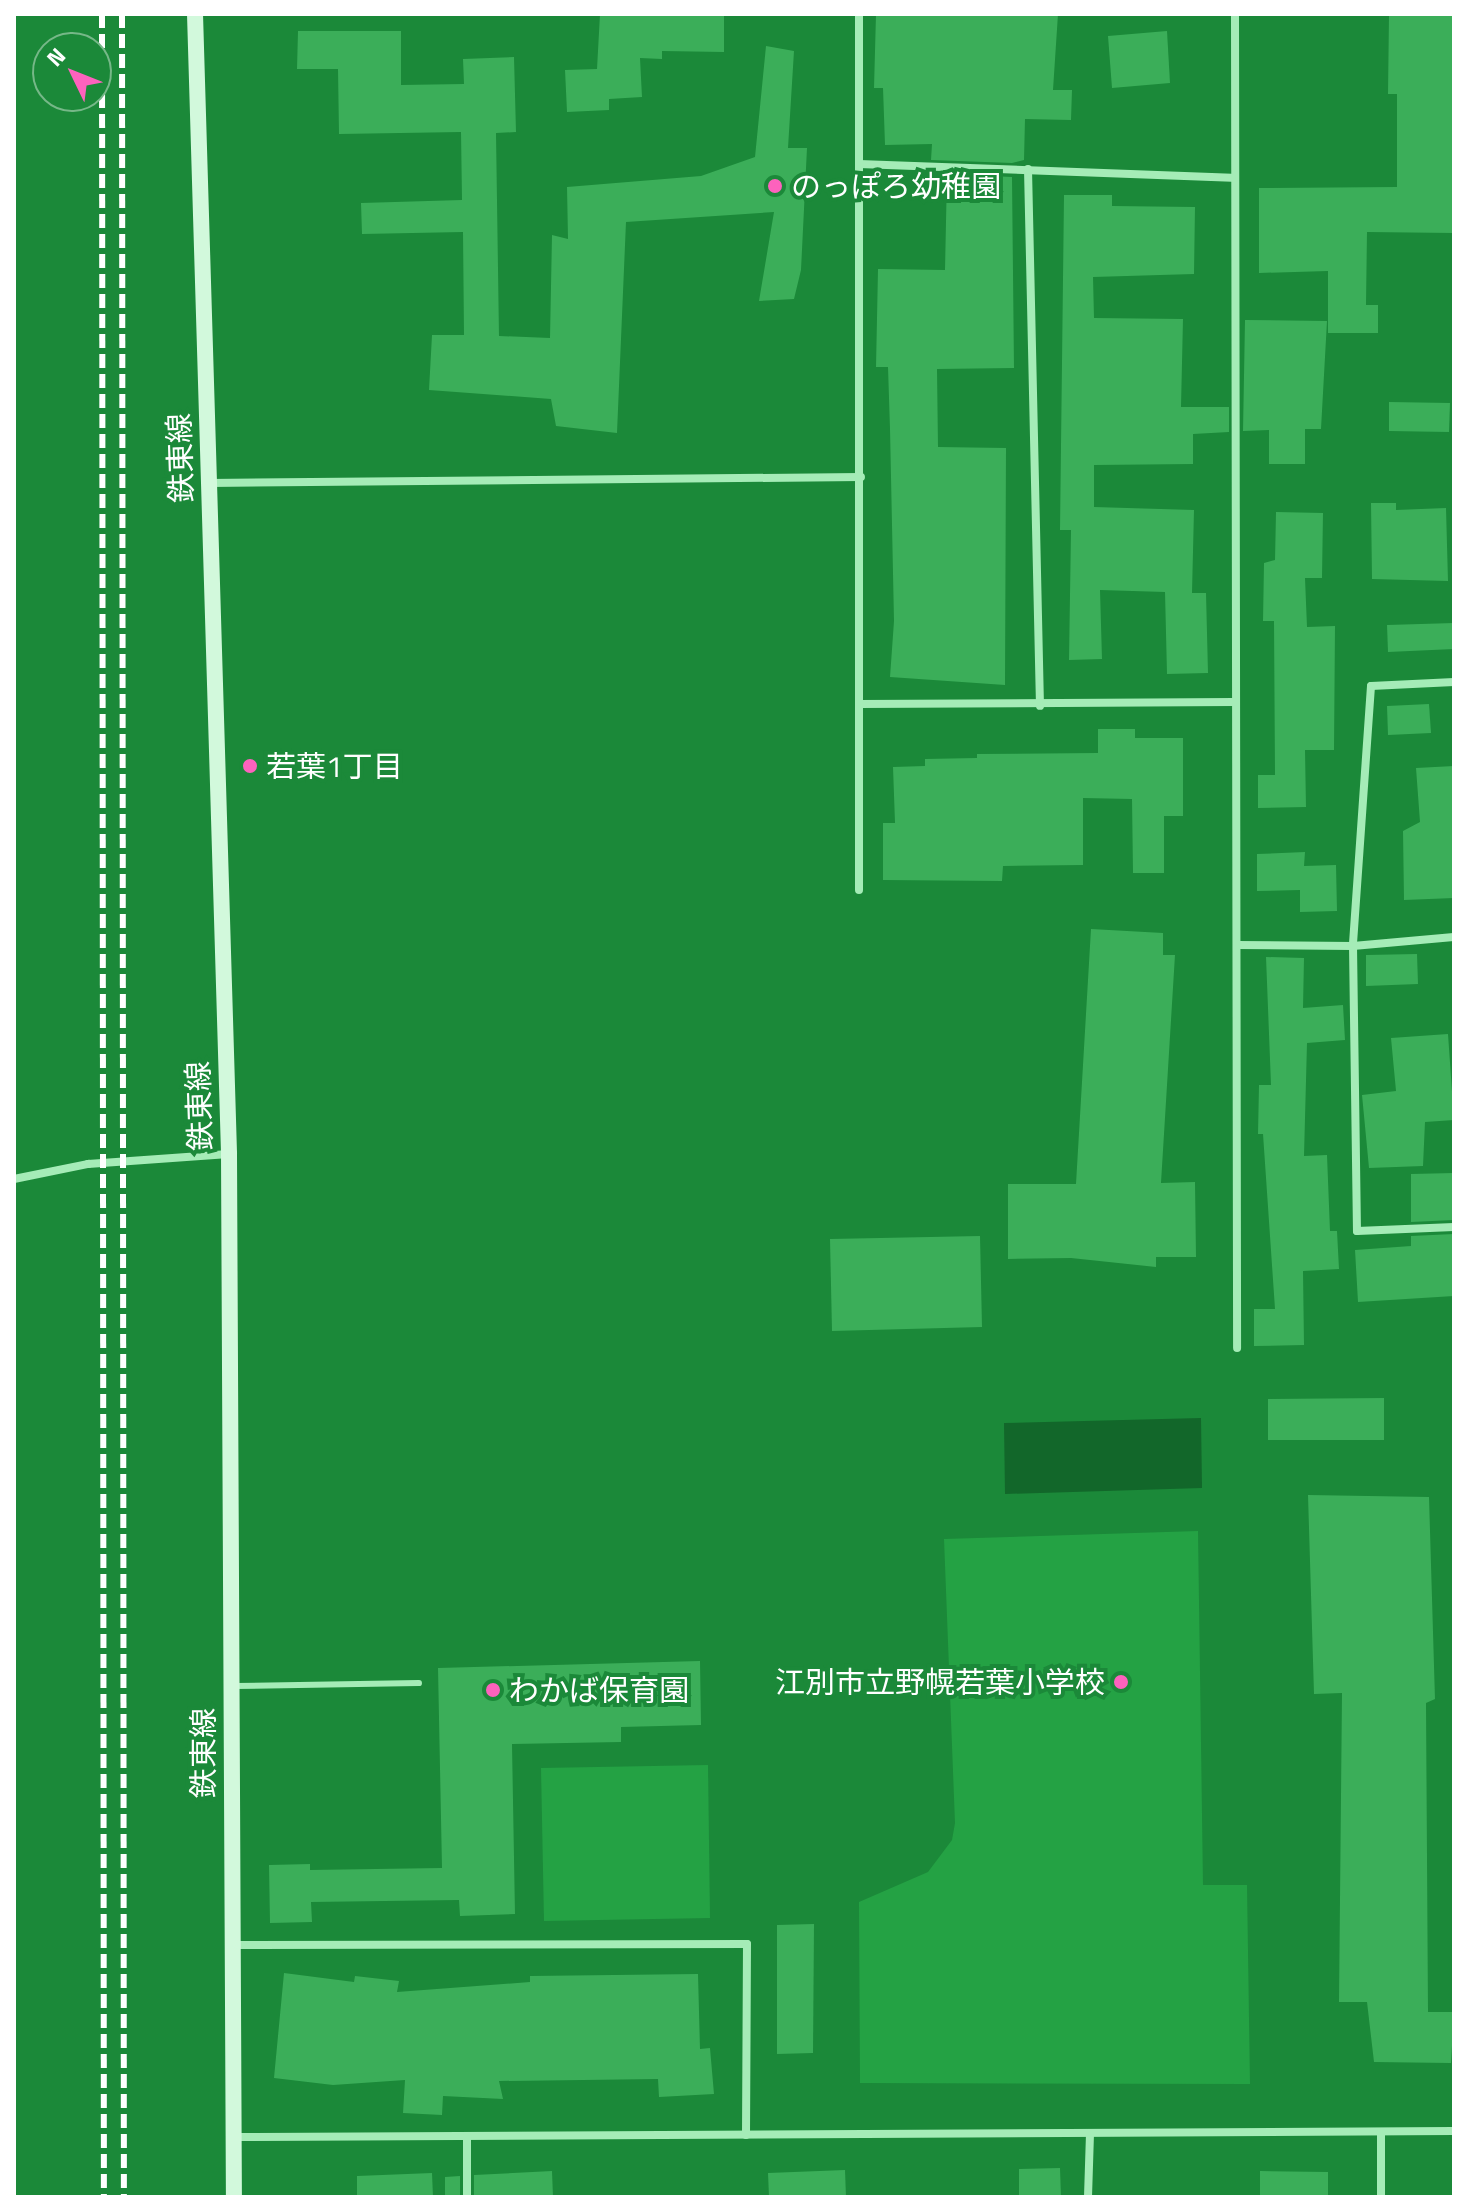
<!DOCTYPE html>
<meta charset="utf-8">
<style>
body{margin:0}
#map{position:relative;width:1468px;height:2211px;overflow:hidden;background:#1b8939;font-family:"Titillium Web","Noto Sans JP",sans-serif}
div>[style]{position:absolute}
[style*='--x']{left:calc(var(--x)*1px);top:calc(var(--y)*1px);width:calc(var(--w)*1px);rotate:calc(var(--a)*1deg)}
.green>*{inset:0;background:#24a244}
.water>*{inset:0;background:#12672a}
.building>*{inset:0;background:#3bae59}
.lane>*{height:6px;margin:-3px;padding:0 3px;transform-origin:3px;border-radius:3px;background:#a5ecb7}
.street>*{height:8px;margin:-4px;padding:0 4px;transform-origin:4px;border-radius:4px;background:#a5ecb7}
.secondary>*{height:16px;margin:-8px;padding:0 8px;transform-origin:8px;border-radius:8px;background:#d2f9dc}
.rail>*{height:6px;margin-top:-3px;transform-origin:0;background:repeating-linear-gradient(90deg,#fff 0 14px,transparent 0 20px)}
.dots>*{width:22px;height:22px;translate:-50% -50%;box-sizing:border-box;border:4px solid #1b8939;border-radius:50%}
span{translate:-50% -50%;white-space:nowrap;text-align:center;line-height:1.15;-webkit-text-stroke:8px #1b8939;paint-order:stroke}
.poi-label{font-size:30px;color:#fff}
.left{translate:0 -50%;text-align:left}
.right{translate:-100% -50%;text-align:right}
.street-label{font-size:30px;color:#fff}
.frame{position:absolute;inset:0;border:16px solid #fff;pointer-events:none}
.north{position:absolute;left:32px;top:32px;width:80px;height:80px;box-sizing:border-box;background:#1b8939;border:2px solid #76b888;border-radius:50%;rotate:313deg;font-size:22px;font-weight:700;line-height:32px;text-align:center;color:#fff}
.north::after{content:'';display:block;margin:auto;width:28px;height:36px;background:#fd62bd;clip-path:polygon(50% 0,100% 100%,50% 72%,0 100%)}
</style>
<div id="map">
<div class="green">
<i style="clip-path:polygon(1198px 1531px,1203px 1885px,1247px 1885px,1250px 2084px,860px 2083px,859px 1902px,928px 1872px,952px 1840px,955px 1823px,944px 1539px)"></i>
<i style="clip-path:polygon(708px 1765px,710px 1918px,544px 1921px,541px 1768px)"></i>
</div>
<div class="water">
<i style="clip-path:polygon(1201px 1418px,1202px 1488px,1005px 1494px,1004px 1423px)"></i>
</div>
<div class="building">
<i style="clip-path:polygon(600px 14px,724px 14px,724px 52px,662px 51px,662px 59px,640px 58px,642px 97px,609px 99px,609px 110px,567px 112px,565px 70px,597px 69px)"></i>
<i style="clip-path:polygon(876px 14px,1058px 14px,1053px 90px,1072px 90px,1071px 120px,1025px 119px,1024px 160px,1012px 163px,931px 160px,932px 144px,885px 145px,883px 88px,874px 88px)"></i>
<i style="clip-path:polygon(1389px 14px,1454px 14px,1454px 233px,1367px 232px,1366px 305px,1378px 305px,1378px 333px,1328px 333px,1328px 271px,1259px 273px,1259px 188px,1397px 187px,1397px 94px,1388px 94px)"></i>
<i style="clip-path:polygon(298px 31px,401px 31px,401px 85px,464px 84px,463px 59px,514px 57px,516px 132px,496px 133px,499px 336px,550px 338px,552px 235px,568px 239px,567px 187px,701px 176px,755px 157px,766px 46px,794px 51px,788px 148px,807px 148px,801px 270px,794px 299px,759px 301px,774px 212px,626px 222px,617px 433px,556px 426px,551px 399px,429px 390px,432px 335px,464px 335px,463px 232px,362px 234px,361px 203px,462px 200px,461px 132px,339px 134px,338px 69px,297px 69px)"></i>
<i style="clip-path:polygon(1167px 31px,1170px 83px,1112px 88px,1108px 36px)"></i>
<i style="clip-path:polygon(947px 174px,1012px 177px,1014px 368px,937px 369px,938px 447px,1006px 448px,1005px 685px,890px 677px,894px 621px,890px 429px,888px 367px,876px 367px,878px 269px,945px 270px)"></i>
<i style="clip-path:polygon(1064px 195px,1112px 195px,1112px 206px,1195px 207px,1194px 274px,1093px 277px,1094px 318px,1183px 319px,1181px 407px,1229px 407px,1229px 432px,1193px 434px,1193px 464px,1094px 465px,1094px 507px,1194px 510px,1192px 593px,1206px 593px,1208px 673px,1167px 674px,1165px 592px,1100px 590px,1102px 659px,1069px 660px,1071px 530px,1060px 530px)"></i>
<i style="clip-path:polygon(1245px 320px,1327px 321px,1321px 429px,1305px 429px,1305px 464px,1269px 464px,1269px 430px,1243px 431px)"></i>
<i style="clip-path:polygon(1389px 402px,1450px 403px,1449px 432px,1389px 431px)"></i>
<i style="clip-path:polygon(1371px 503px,1396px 503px,1396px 510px,1446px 508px,1448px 581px,1372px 579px)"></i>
<i style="clip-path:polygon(1276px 512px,1323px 513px,1322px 578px,1305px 578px,1307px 627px,1335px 626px,1334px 750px,1305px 750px,1306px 807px,1258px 808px,1258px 775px,1275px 775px,1274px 621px,1263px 621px,1264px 563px,1275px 560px)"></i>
<i style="clip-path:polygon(1454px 623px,1454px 649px,1388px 652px,1387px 625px)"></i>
<i style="clip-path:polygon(1429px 704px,1431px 733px,1388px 735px,1387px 706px)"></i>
<i style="clip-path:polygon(1098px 729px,1135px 729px,1135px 738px,1183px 738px,1183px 816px,1164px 816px,1164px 873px,1133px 873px,1132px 799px,1083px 798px,1083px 865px,1003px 866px,1002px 881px,883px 880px,883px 823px,895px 823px,893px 767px,925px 766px,925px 759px,977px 758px,977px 754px,1098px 753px)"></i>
<i style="clip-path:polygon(1454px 766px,1454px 898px,1404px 900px,1403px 831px,1420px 822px,1416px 768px)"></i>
<i style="clip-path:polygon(1305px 852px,1304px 866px,1336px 865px,1337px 911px,1300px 912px,1300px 890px,1257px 891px,1257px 854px)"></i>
<i style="clip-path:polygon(1091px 929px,1163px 933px,1163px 955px,1175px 955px,1161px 1183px,1195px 1182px,1196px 1257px,1156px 1257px,1156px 1267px,1071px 1258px,1008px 1259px,1008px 1184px,1076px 1184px)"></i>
<i style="clip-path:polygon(1417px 954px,1418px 984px,1366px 986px,1366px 955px)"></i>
<i style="clip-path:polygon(1266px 957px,1304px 958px,1303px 1008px,1343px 1005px,1345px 1040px,1307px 1043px,1304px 1156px,1327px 1155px,1330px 1231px,1337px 1231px,1339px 1269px,1303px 1271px,1304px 1345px,1254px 1346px,1254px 1309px,1275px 1309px,1263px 1134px,1258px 1134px,1259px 1085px,1271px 1085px)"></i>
<i style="clip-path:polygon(1448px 1034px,1454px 1120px,1425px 1122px,1423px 1166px,1369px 1168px,1362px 1095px,1396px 1091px,1391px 1038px)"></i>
<i style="clip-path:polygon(1454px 1173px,1454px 1220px,1411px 1222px,1411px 1174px)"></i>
<i style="clip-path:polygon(1454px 1234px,1454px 1296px,1358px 1302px,1355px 1250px,1411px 1246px,1411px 1236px)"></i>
<i style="clip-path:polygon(980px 1236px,982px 1327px,832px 1331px,830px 1239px)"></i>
<i style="clip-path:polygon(1384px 1398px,1384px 1440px,1268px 1440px,1268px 1399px)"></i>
<i style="clip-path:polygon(1308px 1495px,1429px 1497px,1435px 1699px,1426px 1703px,1428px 2012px,1454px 2012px,1451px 2063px,1374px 2062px,1367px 2002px,1339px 2002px,1342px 1693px,1314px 1694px)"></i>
<i style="clip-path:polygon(700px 1661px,701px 1725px,621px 1727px,621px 1742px,512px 1744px,515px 1914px,460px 1916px,459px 1900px,311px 1902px,312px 1922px,270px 1923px,269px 1865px,310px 1864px,310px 1870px,442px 1868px,438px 1668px)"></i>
<i style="clip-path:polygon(814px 1924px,813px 2053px,777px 2054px,777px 1925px)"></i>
<i style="clip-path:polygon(284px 1973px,354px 1982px,355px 1976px,399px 1981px,397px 1992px,530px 1982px,530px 1976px,698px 1974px,700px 2049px,710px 2048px,714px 2094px,659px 2097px,658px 2079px,499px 2081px,503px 2099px,443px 2096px,442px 2115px,403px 2113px,405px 2080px,333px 2085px,274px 2078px)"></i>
<i style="clip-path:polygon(1060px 2168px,1061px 2197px,1019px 2197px,1019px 2169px)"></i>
<i style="clip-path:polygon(845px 2170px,846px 2197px,769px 2197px,768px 2173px)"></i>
<i style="clip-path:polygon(552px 2171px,553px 2197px,474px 2197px,474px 2175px)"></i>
<i style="clip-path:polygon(1260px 2171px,1328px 2172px,1328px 2197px,1260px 2197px)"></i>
<i style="clip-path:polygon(432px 2173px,433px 2197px,357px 2197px,357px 2176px)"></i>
<i style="clip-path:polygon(460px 2176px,460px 2197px,445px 2197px,445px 2177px)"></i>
</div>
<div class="lane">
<i style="--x:235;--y:1686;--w:184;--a:-0.9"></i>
</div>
<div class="street">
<i style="--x:859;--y:14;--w:876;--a:90"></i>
<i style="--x:1235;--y:14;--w:1334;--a:89.91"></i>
<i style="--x:859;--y:164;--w:373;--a:2.1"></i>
<i style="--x:1028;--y:169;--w:537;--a:88.72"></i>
<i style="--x:209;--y:483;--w:652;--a:-0.53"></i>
<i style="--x:1454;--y:682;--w:83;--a:177.2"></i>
<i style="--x:1371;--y:686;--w:261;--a:94"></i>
<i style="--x:1353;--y:946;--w:285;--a:89.2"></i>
<i style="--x:1357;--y:1231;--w:97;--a:-2.4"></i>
<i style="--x:859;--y:704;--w:375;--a:-0.3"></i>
<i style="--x:1237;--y:945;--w:116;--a:0.5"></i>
<i style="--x:1353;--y:946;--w:101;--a:-5.1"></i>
<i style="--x:14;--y:1179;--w:76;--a:-11.5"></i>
<i style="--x:88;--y:1164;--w:141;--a:-4.1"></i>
<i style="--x:232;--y:1945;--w:515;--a:-0.11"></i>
<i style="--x:747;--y:1944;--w:191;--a:90.3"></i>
<i style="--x:233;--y:2137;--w:1221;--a:-0.28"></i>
<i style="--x:467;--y:2197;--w:61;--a:-90"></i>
<i style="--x:1088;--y:2197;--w:64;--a:-88.2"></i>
<i style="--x:1381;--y:2197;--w:65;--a:-90"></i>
</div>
<div class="secondary">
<i style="--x:195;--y:14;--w:1141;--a:88.29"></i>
<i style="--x:229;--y:1154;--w:1043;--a:89.73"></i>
</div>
<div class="rail">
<i style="--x:102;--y:14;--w:2183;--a:89.95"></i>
<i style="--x:122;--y:14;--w:2183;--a:89.95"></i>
</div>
<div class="dots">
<i style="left:775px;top:186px;background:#fd62bd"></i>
<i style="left:250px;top:766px;background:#fd62bd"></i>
<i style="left:1121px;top:1682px;background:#fd62bd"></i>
<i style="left:493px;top:1690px;background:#fd62bd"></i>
</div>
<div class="poi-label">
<span class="left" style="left:791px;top:186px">のっぽろ幼稚園</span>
<span class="left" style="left:266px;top:766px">若葉1丁目</span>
<span class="right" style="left:1105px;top:1682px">江別市立野幌若葉小学校</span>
<span class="left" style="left:509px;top:1690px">わかば保育園</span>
</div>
<div class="street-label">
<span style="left:180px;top:458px;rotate:-92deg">鉄東線</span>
<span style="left:199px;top:1106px;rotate:-92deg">鉄東線</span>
<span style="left:203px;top:1753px;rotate:-90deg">鉄東線</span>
</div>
<div class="frame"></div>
<div class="north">N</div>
</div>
